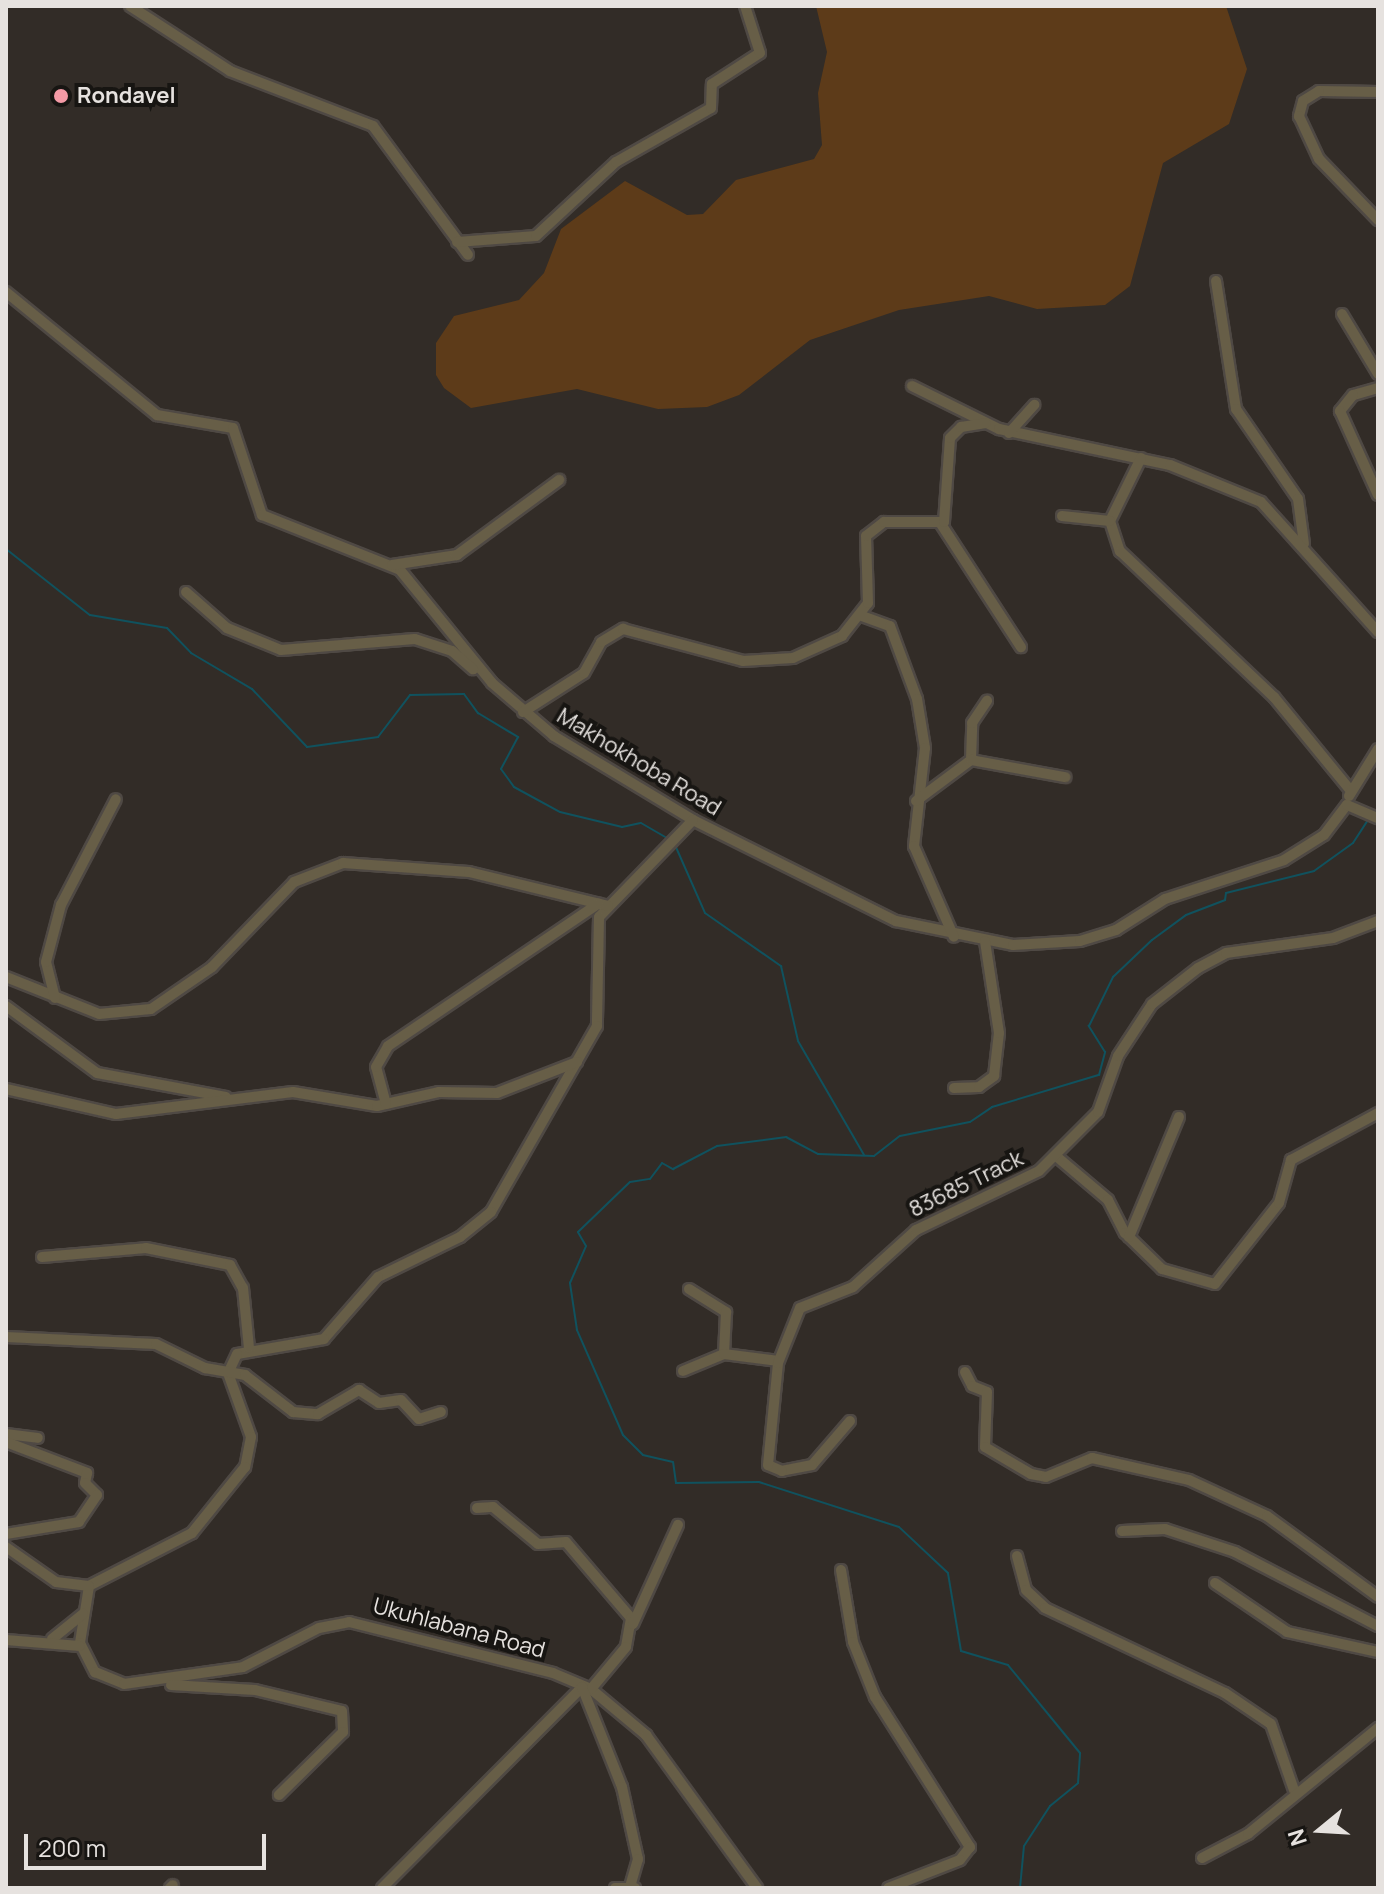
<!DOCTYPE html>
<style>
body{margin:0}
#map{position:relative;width:1384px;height:1894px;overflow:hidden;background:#322c27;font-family:Manrope,sans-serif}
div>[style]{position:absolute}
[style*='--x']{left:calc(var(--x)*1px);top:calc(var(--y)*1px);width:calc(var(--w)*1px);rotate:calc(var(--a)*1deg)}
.green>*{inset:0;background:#5d3b19}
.stream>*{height:2px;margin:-1px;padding:0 1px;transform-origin:1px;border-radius:1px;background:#10525e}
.roads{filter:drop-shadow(2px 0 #4f4944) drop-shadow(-2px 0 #4f4944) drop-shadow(0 2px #4f4944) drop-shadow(0 -2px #4f4944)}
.minor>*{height:10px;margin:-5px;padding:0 5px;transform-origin:5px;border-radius:5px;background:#675e47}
.dots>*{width:22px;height:22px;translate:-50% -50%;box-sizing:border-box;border:4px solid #171512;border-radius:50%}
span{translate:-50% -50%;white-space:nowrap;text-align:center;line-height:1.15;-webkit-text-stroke:8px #171512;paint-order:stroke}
.poi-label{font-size:22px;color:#e6e2df;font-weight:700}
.left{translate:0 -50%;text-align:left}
.street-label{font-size:22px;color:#e6e2df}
.frame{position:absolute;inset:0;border:8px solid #e6e2df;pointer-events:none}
.north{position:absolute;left:1280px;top:1790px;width:80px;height:80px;-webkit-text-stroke:6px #171512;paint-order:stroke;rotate:252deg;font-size:22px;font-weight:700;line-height:32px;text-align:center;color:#e6e2df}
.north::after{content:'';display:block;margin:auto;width:28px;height:36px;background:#e6e2df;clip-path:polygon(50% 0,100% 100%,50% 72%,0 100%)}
.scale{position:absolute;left:24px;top:1834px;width:242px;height:36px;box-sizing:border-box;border:4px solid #e6e2df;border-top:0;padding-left:10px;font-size:24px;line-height:28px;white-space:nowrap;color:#e6e2df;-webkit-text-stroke:6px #171512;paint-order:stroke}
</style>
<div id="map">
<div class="green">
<i style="clip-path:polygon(816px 6px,1226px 6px,1247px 69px,1229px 124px,1163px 163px,1130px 286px,1105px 305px,1037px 309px,989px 296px,899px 310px,810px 340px,739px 395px,707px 407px,658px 409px,577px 389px,471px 408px,444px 388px,436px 375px,436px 343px,454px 316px,519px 300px,544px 273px,561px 229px,625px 181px,687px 215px,703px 214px,736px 180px,814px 159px,822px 145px,818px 93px,827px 52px)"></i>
</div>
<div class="stream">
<i style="--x:6;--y:549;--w:107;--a:38.2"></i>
<i style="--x:90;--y:615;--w:78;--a:9.6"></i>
<i style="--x:167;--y:628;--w:35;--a:46"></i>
<i style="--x:191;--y:653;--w:71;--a:30.5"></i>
<i style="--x:252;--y:689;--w:80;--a:46.5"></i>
<i style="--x:307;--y:747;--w:72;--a:-8"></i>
<i style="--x:378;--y:737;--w:53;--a:-52.7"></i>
<i style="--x:410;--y:695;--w:54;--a:-1.1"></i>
<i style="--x:464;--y:694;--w:24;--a:54"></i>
<i style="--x:478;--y:713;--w:47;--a:31"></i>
<i style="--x:518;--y:737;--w:36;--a:118"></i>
<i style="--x:501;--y:769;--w:22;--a:54"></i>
<i style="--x:514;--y:787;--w:52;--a:28.5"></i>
<i style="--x:560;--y:812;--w:64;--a:13.6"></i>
<i style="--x:622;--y:827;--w:19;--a:-12"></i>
<i style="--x:641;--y:823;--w:34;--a:30"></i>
<i style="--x:675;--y:845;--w:74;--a:66.2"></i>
<i style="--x:705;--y:913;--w:93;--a:34.9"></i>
<i style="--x:781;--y:966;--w:77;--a:77.2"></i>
<i style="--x:798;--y:1041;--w:132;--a:59.9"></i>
<i style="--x:1020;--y:1888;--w:42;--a:-84.6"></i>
<i style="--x:1024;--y:1846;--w:48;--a:-57"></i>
<i style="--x:1050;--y:1806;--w:36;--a:-39"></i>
<i style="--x:1078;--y:1783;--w:30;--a:-86"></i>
<i style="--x:1080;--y:1753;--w:114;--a:-129.3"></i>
<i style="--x:1008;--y:1665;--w:49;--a:-163.4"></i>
<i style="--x:961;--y:1651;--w:79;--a:-99.5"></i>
<i style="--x:948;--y:1573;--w:67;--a:-136.8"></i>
<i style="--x:899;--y:1527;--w:147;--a:-162.2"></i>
<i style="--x:759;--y:1482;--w:83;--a:179.3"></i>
<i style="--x:676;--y:1483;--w:21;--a:-98"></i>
<i style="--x:673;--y:1462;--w:31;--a:-167"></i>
<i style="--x:643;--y:1455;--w:28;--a:-135"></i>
<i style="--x:623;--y:1435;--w:115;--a:-113.7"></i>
<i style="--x:577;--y:1330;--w:48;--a:-98.5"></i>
<i style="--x:570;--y:1283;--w:40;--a:-66.6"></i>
<i style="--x:586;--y:1246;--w:16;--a:-120"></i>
<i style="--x:578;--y:1232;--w:72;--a:-43.9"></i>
<i style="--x:630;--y:1182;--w:20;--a:-9"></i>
<i style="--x:650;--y:1179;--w:20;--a:-53"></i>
<i style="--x:662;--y:1163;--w:13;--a:29"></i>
<i style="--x:673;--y:1169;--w:50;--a:-27.6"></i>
<i style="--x:717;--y:1146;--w:70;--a:-7.4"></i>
<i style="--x:786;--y:1137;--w:36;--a:28"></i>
<i style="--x:818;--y:1154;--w:56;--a:2"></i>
<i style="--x:874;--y:1156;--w:33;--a:-38"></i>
<i style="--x:900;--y:1136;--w:71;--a:-11.3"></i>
<i style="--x:970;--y:1122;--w:27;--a:-34"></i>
<i style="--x:992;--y:1107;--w:112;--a:-16.7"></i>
<i style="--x:1099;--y:1075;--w:24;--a:-75"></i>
<i style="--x:1105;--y:1052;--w:31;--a:-122"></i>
<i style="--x:1089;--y:1026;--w:55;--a:-63.9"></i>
<i style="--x:1113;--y:977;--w:54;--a:-43.5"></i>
<i style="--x:1152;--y:940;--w:42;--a:-36.3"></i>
<i style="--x:1186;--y:915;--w:42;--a:-21"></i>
<i style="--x:1225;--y:900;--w:7;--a:-82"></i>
<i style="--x:1226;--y:893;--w:91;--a:-14"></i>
<i style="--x:1314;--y:871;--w:48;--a:-35.7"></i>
<i style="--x:1353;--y:843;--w:30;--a:-57"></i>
</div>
<div class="roads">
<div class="minor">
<i style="--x:130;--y:6;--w:119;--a:33"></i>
<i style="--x:230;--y:71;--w:153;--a:21"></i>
<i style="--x:373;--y:126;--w:160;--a:53.6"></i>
<i style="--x:1378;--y:92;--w:59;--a:-179"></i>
<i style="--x:1319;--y:91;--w:19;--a:148"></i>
<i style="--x:1303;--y:101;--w:16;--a:105"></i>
<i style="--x:1299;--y:116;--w:47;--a:65.1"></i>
<i style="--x:1319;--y:159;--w:85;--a:46"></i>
<i style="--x:457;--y:242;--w:79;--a:-4.3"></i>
<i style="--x:536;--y:236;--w:109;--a:-42.8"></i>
<i style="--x:616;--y:162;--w:109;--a:-29.6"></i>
<i style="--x:711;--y:108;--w:24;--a:-88"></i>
<i style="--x:712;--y:84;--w:57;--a:-32.9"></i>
<i style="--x:760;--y:53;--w:49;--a:-107.7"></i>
<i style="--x:1216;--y:281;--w:130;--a:81.1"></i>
<i style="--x:1236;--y:409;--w:109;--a:55.4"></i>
<i style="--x:1298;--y:499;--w:45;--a:82.4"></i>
<i style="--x:6;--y:292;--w:195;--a:39.2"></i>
<i style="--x:157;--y:415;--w:77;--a:9.7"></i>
<i style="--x:233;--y:428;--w:92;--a:71.6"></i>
<i style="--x:262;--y:515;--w:149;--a:21.7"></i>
<i style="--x:400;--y:570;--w:146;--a:50.8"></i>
<i style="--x:492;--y:683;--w:82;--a:40.5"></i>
<i style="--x:554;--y:736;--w:162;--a:31.1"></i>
<i style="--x:693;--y:820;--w:227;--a:26.5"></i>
<i style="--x:896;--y:921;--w:119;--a:11.6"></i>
<i style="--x:1013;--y:945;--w:67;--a:-3.4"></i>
<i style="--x:1080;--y:941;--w:38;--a:-17"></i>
<i style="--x:1116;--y:930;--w:58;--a:-32.3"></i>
<i style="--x:1165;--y:899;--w:125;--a:-18.1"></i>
<i style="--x:1284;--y:860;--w:47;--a:-32"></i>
<i style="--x:1324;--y:835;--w:38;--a:-53"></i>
<i style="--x:1347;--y:805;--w:34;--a:23"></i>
<i style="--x:1342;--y:314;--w:70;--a:59"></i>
<i style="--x:912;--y:386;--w:97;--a:26.3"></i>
<i style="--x:999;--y:429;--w:175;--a:11.9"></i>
<i style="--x:1170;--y:465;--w:98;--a:22.1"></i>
<i style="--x:1261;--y:502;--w:175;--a:48"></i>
<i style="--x:1378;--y:388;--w:26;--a:164"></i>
<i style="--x:1353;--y:395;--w:21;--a:129"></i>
<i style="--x:1340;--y:411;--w:92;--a:65.7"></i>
<i style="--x:1009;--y:433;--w:38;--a:-48"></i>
<i style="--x:1141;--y:458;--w:70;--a:116.2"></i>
<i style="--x:1110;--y:521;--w:32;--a:72"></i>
<i style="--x:1120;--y:551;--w:212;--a:43.5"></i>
<i style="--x:1274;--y:697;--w:122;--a:50.7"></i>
<i style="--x:1062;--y:516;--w:48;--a:5.9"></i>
<i style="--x:941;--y:524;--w:147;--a:57"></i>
<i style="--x:392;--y:565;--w:66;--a:-8.7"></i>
<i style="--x:457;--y:555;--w:127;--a:-36.3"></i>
<i style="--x:186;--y:592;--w:55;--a:41.3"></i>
<i style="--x:227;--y:628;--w:58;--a:22.2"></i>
<i style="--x:281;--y:650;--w:134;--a:-4.7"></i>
<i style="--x:415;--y:639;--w:39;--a:18"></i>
<i style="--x:452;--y:651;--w:28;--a:41"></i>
<i style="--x:862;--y:616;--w:30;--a:20"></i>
<i style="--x:890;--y:626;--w:78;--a:69.7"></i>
<i style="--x:917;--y:699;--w:50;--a:80.7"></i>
<i style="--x:925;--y:748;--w:99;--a:96.4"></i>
<i style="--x:914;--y:846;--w:99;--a:66.3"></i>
<i style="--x:523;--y:712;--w:72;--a:-32.6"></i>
<i style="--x:584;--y:673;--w:35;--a:-61"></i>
<i style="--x:601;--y:642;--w:26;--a:-31"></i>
<i style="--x:623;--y:629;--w:124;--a:14.9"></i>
<i style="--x:743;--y:661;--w:50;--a:-3.4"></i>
<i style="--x:793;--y:658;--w:54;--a:-24.2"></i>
<i style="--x:842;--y:636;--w:42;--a:-51.8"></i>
<i style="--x:868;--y:603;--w:67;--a:-91.7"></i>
<i style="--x:866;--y:536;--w:23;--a:-38"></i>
<i style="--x:884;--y:522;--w:60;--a:0"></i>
<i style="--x:944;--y:522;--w:84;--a:-85.9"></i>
<i style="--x:950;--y:438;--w:16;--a:-45"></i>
<i style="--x:961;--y:427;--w:25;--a:-9"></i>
<i style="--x:971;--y:760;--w:37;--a:-88"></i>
<i style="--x:972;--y:723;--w:27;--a:-56"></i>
<i style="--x:1349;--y:796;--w:55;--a:-58.3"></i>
<i style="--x:916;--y:801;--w:69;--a:-36.7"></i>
<i style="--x:971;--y:760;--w:96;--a:10.3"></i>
<i style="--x:693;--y:820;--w:135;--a:134.1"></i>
<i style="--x:599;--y:917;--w:109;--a:91.1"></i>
<i style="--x:597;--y:1026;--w:214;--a:119.7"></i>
<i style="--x:491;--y:1212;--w:40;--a:141"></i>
<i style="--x:460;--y:1237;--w:91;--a:154"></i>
<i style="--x:378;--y:1277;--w:82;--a:131.1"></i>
<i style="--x:324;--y:1339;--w:88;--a:170.2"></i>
<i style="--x:237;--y:1354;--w:21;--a:115"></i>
<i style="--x:228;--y:1373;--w:68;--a:70.2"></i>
<i style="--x:251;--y:1437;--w:31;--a:101"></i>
<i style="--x:245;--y:1467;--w:85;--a:128.8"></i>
<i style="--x:192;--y:1533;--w:116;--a:152.8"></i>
<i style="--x:89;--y:1586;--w:58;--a:99"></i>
<i style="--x:80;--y:1643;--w:33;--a:63"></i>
<i style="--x:95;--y:1672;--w:31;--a:22"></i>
<i style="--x:124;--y:1684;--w:120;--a:-8.1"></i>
<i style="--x:243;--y:1667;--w:85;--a:-27.2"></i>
<i style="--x:319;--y:1628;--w:31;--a:-11"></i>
<i style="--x:349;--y:1622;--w:210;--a:14"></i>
<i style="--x:553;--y:1673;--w:41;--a:22.8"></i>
<i style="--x:591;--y:1689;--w:72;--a:39.9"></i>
<i style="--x:646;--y:1735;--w:189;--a:54"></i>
<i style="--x:6;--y:977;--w:100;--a:21.7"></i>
<i style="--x:99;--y:1014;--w:52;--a:-5.5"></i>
<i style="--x:151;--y:1009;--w:74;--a:-34.5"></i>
<i style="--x:212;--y:967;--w:118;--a:-46"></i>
<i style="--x:294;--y:882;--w:53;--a:-21.2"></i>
<i style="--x:343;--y:863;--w:126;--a:4.1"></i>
<i style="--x:469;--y:872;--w:143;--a:13.7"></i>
<i style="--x:55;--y:998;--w:37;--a:-104"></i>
<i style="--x:46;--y:962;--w:59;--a:-75.3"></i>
<i style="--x:61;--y:905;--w:119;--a:-62.6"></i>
<i style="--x:6;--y:1006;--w:113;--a:36.4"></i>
<i style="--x:97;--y:1073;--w:131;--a:10.5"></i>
<i style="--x:954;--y:1088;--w:25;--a:-2"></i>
<i style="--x:979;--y:1087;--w:19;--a:-36"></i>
<i style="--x:994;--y:1076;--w:43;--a:-83.4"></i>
<i style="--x:999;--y:1033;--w:93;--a:-98.7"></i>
<i style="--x:6;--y:1089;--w:113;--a:12.8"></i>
<i style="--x:116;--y:1114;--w:178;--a:-7.1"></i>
<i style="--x:293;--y:1092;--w:85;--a:9.5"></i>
<i style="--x:377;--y:1106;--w:64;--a:-12.7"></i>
<i style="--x:439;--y:1092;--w:58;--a:1"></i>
<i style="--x:497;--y:1093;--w:86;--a:-21.2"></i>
<i style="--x:386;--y:1104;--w:38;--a:-105"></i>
<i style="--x:376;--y:1067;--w:24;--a:-60"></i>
<i style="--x:388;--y:1046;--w:254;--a:-34.1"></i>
<i style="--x:1056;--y:1156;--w:68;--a:40.2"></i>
<i style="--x:1108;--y:1200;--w:37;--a:63"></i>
<i style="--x:1125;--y:1233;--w:52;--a:44.2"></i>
<i style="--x:1162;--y:1269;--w:55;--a:15.8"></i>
<i style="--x:1215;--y:1284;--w:103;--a:-51.7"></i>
<i style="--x:1279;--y:1203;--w:45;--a:-74.4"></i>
<i style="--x:1291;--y:1160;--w:99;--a:-28.4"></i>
<i style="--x:1129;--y:1237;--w:130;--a:-67.4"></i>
<i style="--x:42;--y:1257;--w:104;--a:-4.9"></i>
<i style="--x:146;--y:1248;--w:86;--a:11.4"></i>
<i style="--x:230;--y:1265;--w:26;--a:61"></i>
<i style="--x:243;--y:1288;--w:60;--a:84.3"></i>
<i style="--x:689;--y:1289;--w:44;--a:31.9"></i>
<i style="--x:726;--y:1312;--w:42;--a:92.7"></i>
<i style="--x:6;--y:1337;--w:150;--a:2.7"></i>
<i style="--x:156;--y:1344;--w:55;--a:26.1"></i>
<i style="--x:205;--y:1368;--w:41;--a:9.9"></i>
<i style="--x:245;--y:1375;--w:61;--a:37.6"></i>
<i style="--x:293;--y:1412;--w:25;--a:5"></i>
<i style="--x:318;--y:1414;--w:48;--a:-30.3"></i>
<i style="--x:359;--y:1390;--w:24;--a:33"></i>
<i style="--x:379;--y:1403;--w:22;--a:-8"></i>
<i style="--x:401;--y:1400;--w:26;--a:47"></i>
<i style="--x:419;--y:1419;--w:23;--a:-18"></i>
<i style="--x:683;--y:1371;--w:44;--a:-22.5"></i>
<i style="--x:724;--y:1354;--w:55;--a:7.3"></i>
<i style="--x:965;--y:1372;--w:16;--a:63"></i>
<i style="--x:972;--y:1386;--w:16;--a:22"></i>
<i style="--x:987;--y:1392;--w:55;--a:92.1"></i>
<i style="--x:985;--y:1447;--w:53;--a:30.4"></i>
<i style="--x:1031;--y:1474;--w:15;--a:11"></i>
<i style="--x:1046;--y:1477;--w:50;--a:-22.4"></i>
<i style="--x:1092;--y:1458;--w:99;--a:12.8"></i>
<i style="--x:1189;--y:1480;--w:86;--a:24.8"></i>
<i style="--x:1267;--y:1516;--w:137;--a:36.1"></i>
<i style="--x:850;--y:1421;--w:58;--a:130.8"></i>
<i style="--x:812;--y:1465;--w:31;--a:169"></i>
<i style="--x:782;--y:1471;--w:15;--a:-157"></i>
<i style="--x:768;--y:1465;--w:102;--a:-84.4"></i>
<i style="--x:778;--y:1363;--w:59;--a:-68.2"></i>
<i style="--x:800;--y:1308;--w:57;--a:-21.6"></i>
<i style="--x:853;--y:1287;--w:85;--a:-42.1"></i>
<i style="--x:916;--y:1230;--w:136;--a:-25.6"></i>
<i style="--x:1039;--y:1171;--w:83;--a:-45"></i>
<i style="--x:1098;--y:1112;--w:59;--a:-70.3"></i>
<i style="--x:1118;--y:1056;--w:62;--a:-56.8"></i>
<i style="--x:1152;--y:1004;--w:58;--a:-38"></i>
<i style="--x:1198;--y:968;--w:32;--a:-28"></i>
<i style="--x:1226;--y:953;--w:108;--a:-8"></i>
<i style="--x:1333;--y:938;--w:48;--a:-20.7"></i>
<i style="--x:6;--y:1434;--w:32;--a:7"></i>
<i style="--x:6;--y:1442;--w:87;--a:20.9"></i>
<i style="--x:87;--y:1473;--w:10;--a:101"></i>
<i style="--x:85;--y:1483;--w:17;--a:45"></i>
<i style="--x:97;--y:1495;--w:32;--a:124"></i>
<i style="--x:79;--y:1522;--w:74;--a:170.7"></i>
<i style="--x:477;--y:1508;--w:16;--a:-4"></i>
<i style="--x:493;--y:1507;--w:58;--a:39.4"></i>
<i style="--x:538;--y:1544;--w:28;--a:-4"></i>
<i style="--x:566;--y:1542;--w:100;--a:49.5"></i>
<i style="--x:631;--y:1618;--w:29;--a:100"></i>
<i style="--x:626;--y:1647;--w:55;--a:129.8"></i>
<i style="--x:1122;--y:1531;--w:43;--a:-2.7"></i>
<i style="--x:1165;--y:1529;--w:74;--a:18.2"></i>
<i style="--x:1235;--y:1552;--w:161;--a:27.4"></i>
<i style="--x:6;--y:1547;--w:61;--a:35"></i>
<i style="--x:56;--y:1582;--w:33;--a:7"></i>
<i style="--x:1017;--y:1556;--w:35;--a:75"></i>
<i style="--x:1026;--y:1590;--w:26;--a:43"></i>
<i style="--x:1045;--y:1608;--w:199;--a:25.3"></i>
<i style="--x:1225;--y:1693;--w:55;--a:34"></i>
<i style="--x:1271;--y:1724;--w:70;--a:70.8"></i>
<i style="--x:841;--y:1570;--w:73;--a:80.5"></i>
<i style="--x:853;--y:1642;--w:59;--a:68.2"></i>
<i style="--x:875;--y:1697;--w:178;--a:57.7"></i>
<i style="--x:970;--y:1847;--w:16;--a:128"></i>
<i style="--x:960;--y:1860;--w:77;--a:158.7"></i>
<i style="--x:1215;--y:1583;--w:87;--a:34.2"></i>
<i style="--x:1287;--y:1632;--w:93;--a:12.4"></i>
<i style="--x:633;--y:1624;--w:109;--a:-65.6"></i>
<i style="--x:52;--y:1639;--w:40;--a:-39"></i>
<i style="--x:6;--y:1640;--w:74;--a:4.6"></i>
<i style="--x:171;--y:1685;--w:84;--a:3.4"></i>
<i style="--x:255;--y:1690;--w:89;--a:13.6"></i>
<i style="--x:342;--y:1711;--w:21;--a:87"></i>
<i style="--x:343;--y:1732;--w:90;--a:135.5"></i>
<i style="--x:1202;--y:1858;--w:52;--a:-27.6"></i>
<i style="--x:1248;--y:1834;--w:168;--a:-39.2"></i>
<i style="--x:170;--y:1888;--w:4;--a:-45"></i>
<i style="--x:382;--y:1888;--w:284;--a:-45.1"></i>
<i style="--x:582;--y:1687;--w:108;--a:68.2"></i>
<i style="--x:622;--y:1787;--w:74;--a:77.5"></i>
<i style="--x:638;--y:1859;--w:26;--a:106"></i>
<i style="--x:615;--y:1888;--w:20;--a:0"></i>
</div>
</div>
<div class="dots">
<i style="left:61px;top:96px;background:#f49aa6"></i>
</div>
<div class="poi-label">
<span class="left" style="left:77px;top:96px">Rondavel</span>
</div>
<div class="street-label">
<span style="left:639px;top:762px;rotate:31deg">Makhokhoba Road</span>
<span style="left:966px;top:1184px;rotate:-26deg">83685 Track</span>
<span style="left:459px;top:1628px;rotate:15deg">Ukuhlabana Road</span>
</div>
<div class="frame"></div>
<div class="north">N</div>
<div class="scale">200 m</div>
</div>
